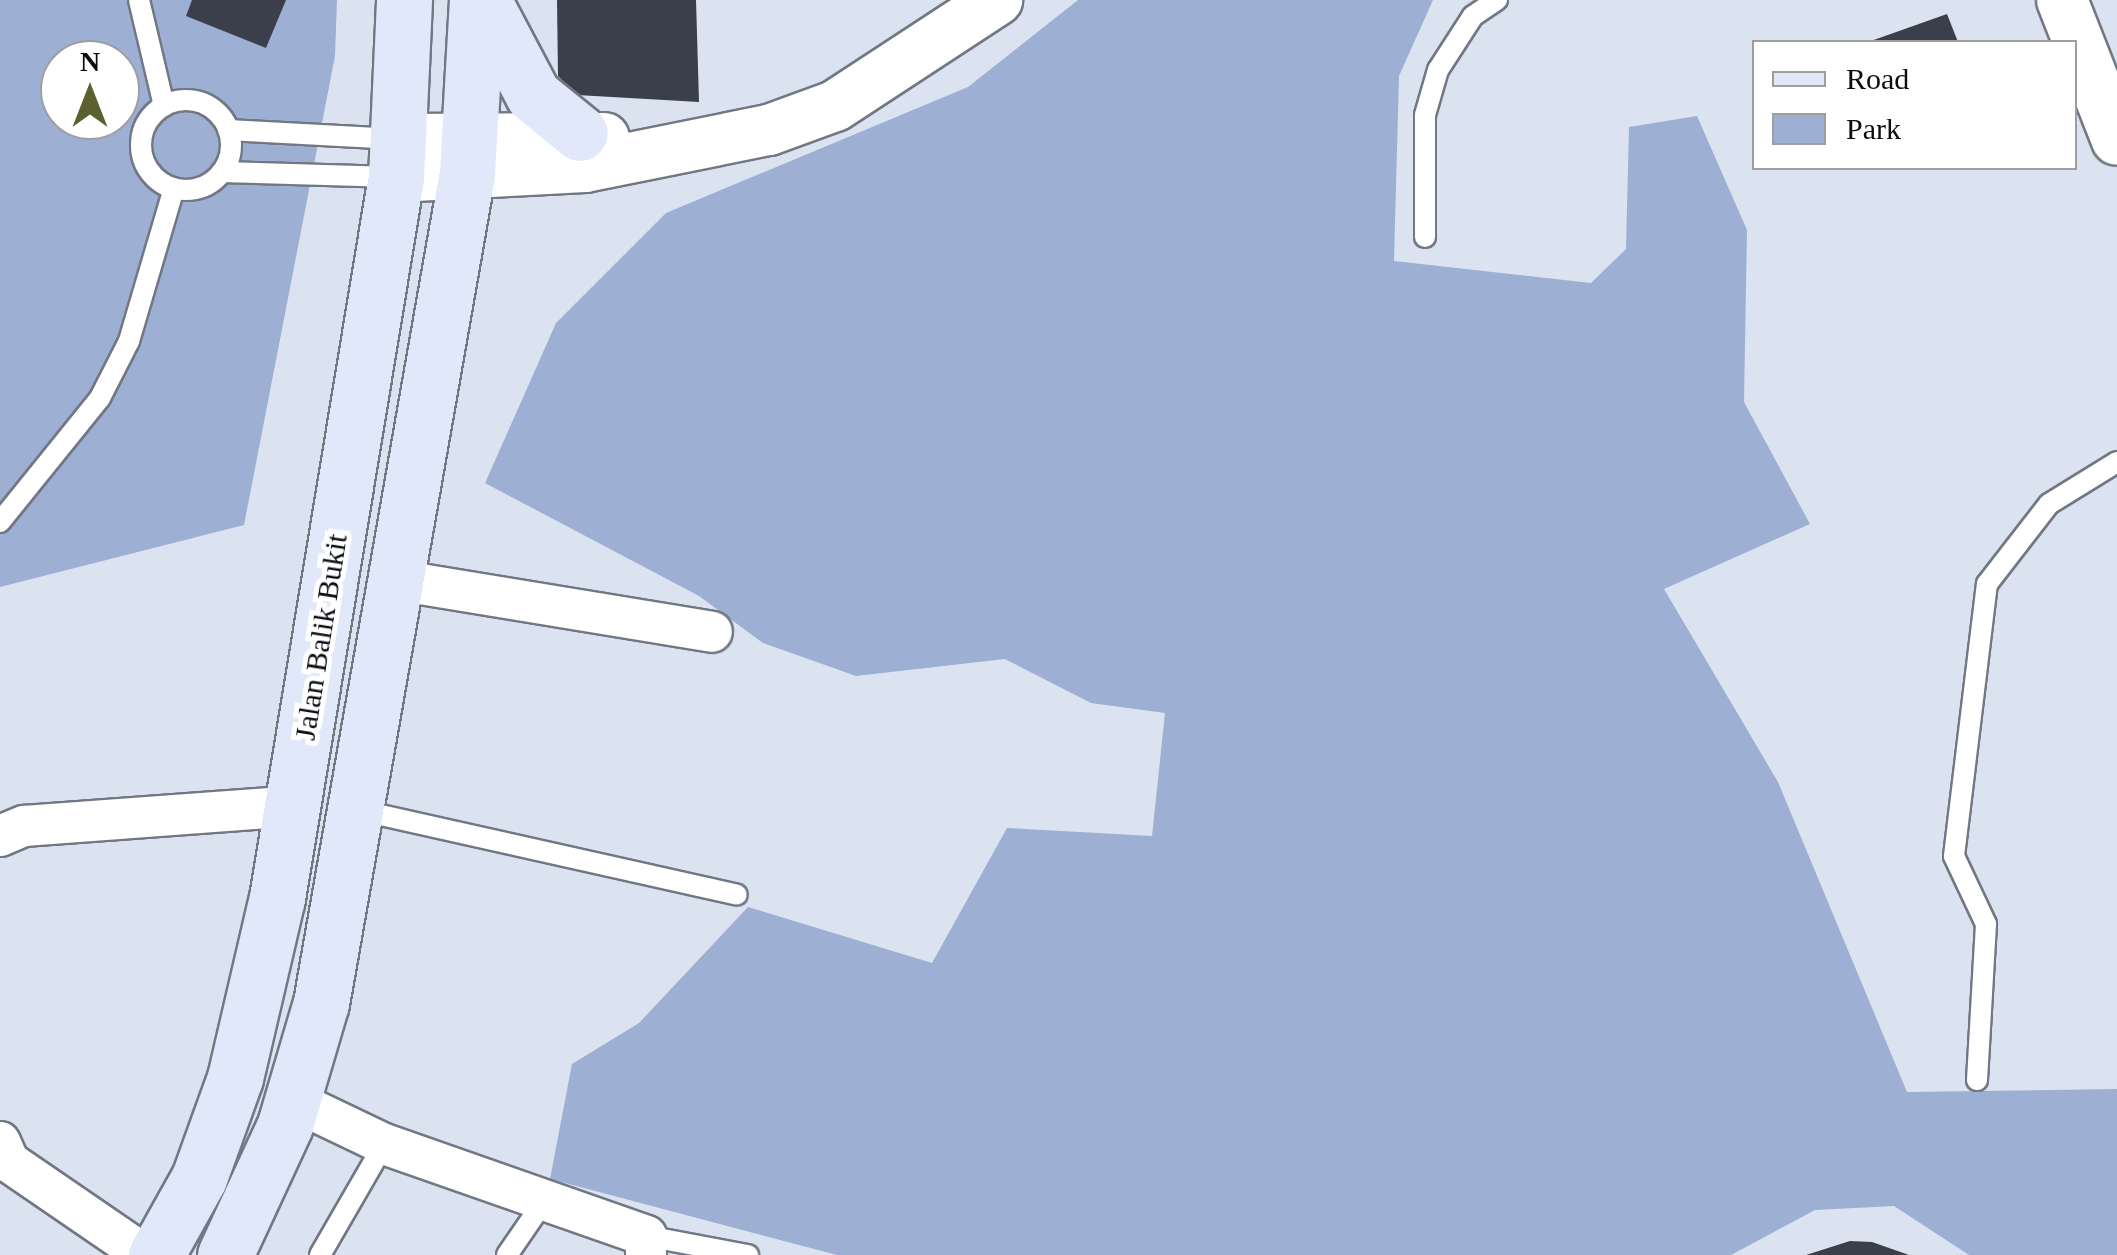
<!DOCTYPE html>
<style>
body{margin:0}
#map{position:relative;width:2117px;height:1255px;overflow:hidden;background:#dbe3f1;font-family:Georgia,serif}
div>[style]{position:absolute}
[style*='--x']{left:calc(var(--x)*1px);top:calc(var(--y)*1px);width:calc(var(--w)*1px);rotate:calc(var(--a)*1deg)}
.green>*{inset:0;background:#9dafd2}
.building>*{inset:0;background:#3a3f4b}
.roads{filter:drop-shadow(2px 0 #717884) drop-shadow(-2px 0 #717884) drop-shadow(0 2px #717884) drop-shadow(0 -2px #717884)}
.service>*{height:20px;margin:-10px;padding:0 10px;transform-origin:10px;border-radius:10px;background:#fff}
.service>.ring{margin:-10px;padding:0;box-sizing:content-box;background:none;border:20px solid #fff;border-radius:50%}
.minor>*{height:40px;margin:-20px;padding:0 20px;transform-origin:20px;border-radius:20px;background:#fff}
.tertiary>*{height:50px;margin:-25px;padding:0 25px;transform-origin:25px;border-radius:25px;background:#fff}
.secondary>*{height:55px;margin:-27.5px;padding:0 27.5px;transform-origin:27.5px;border-radius:27.5px;background:#e0e8fa}
span{translate:-50% -50%;white-space:nowrap;text-align:center;line-height:1.15;-webkit-text-stroke:10px #fff;paint-order:stroke}
.street-label{font-size:30px;color:#0a0c11}
.legend{position:absolute;left:1752px;top:40px;width:325px;height:130px;box-sizing:border-box;background:#fff;border:2px solid #9d9ea0;margin:0;padding:12px 18px;list-style:none;font-size:30px;color:#0a0c11}
.legend li{display:flex;align-items:center;gap:20px;height:50px}
.legend b{width:50px;border:2px solid #9d9ea0}
.north{position:absolute;left:40px;top:40px;width:100px;height:100px;box-sizing:border-box;background:#fff;border:2px solid #9d9ea0;border-radius:50%;rotate:0deg;font-size:28px;font-weight:700;line-height:40px;text-align:center;color:#0a0c11}
.north::after{content:'';display:block;margin:auto;width:35px;height:45px;background:#5b602e;clip-path:polygon(50% 0,100% 100%,50% 72%,0 100%)}
</style>
<div id="map">
<div class="green">
<i style="clip-path:polygon(evenodd,0 0,337px 0,335px 56px,244px 525px,0 587px,0 0,60px 60px,120px 60px,120px 120px,60px 120px,60px 60px)"></i>
<i style="clip-path:polygon(1078px 0,1433px 0,1399px 76px,1394px 261px,1591px 283px,1626px 249px,1629px 127px,1697px 116px,1747px 230px,1744px 402px,1810px 524px,1664px 589px,1778px 782px,1907px 1092px,2117px 1089px,2117px 1255px,1969px 1255px,1894px 1206px,1815px 1210px,1731px 1255px,837px 1255px,550px 1179px,572px 1064px,639px 1023px,748px 907px,932px 963px,1007px 828px,1152px 836px,1165px 713px,1091px 703px,1005px 659px,856px 676px,763px 643px,699px 596px,485px 483px,556px 323px,666px 213px,968px 87px)"></i>
</div>
<div class="building">
<i style="clip-path:polygon(192px 0,286px 0,266px 48px,186px 16px)"></i>
<i style="clip-path:polygon(557px 0,696px 0,699px 102px,577px 95px,558px 76px)"></i>
<i style="clip-path:polygon(1947px 14px,1958px 42px,1868px 42px)"></i>
<i style="clip-path:polygon(1850px 1241px,1872px 1242px,1909px 1255px,1806px 1255px)"></i>
</div>
<div class="roads">
<div class="service">
<i style="--x:139;--y:0;--w:109;--a:76.7"></i>
<i class="ring" style="left:141px;top:100px;width:70px;height:70px"></i>
<i style="--x:228;--y:130;--w:168;--a:3.1"></i>
<i style="--x:222;--y:172;--w:172;--a:1.7"></i>
<i style="--x:1425;--y:237;--w:122;--a:-90"></i>
<i style="--x:1425;--y:115;--w:47;--a:-73.9"></i>
<i style="--x:1438;--y:70;--w:64;--a:-57.1"></i>
<i style="--x:1473;--y:16;--w:29;--a:-34"></i>
<i style="--x:0;--y:522;--w:159;--a:-51.1"></i>
<i style="--x:100;--y:398;--w:64;--a:-63"></i>
<i style="--x:129;--y:341;--w:159;--a:-73.6"></i>
<i style="--x:358;--y:810;--w:388;--a:12.6"></i>
<i style="--x:1977;--y:1080;--w:156;--a:-86.7"></i>
<i style="--x:1986;--y:924;--w:75;--a:-115.2"></i>
<i style="--x:1954;--y:856;--w:274;--a:-83.1"></i>
<i style="--x:1987;--y:584;--w:101;--a:-52.2"></i>
<i style="--x:2049;--y:504;--w:80;--a:-31.7"></i>
<i style="--x:646;--y:1236;--w:104;--a:10.6"></i>
<i style="--x:320;--y:1255;--w:128;--a:-60"></i>
<i style="--x:507;--y:1255;--w:62;--a:-55.5"></i>
</div>
<div class="minor">
<i style="--x:396;--y:580;--w:320;--a:9.3"></i>
<i style="--x:0;--y:836;--w:26;--a:-23"></i>
<i style="--x:24;--y:826;--w:271;--a:-4.2"></i>
<i style="--x:292;--y:1100;--w:102;--a:25.6"></i>
<i style="--x:384;--y:1144;--w:278;--a:19.3"></i>
<i style="--x:646;--y:1236;--w:19;--a:90"></i>
<i style="--x:0;--y:1142;--w:22;--a:66"></i>
<i style="--x:9;--y:1162;--w:165;--a:34.4"></i>
</div>
<div class="tertiary">
<i style="--x:2062;--y:0;--w:150;--a:68.6"></i>
<i style="--x:400;--y:139;--w:204;--a:-0.3"></i>
<i style="--x:396;--y:177;--w:189;--a:-3"></i>
<i style="--x:585;--y:167;--w:188;--a:-11.4"></i>
<i style="--x:769;--y:130;--w:70;--a:-20"></i>
<i style="--x:835;--y:106;--w:194;--a:-33.2"></i>
</div>
<div class="secondary">
<i style="--x:483;--y:0;--w:107;--a:62.2"></i>
<i style="--x:533;--y:95;--w:60;--a:39"></i>
<i style="--x:156;--y:1255;--w:88;--a:-60.8"></i>
<i style="--x:199;--y:1178;--w:106;--a:-70.2"></i>
<i style="--x:235;--y:1078;--w:185;--a:-76.9"></i>
<i style="--x:277;--y:898;--w:731;--a:-80.63"></i>
<i style="--x:396;--y:177;--w:177;--a:-87.4"></i>
<i style="--x:225;--y:1255;--w:143;--a:-65.2"></i>
<i style="--x:285;--y:1125;--w:127;--a:-73.6"></i>
<i style="--x:321;--y:1003;--w:843;--a:-80.02"></i>
<i style="--x:467;--y:173;--w:173;--a:-86.7"></i>
</div>
</div>
<div class="street-label">
<span style="left:321px;top:637px;rotate:-81deg">Jalan Balik Bukit</span>
</div>
<ul class="legend">
<li><b style="height:12px;background:#e0e8fa"></b>Road</li>
<li><b style="height:28px;background:#9dafd2"></b>Park</li>
</ul>
<div class="north">N</div>
</div>
